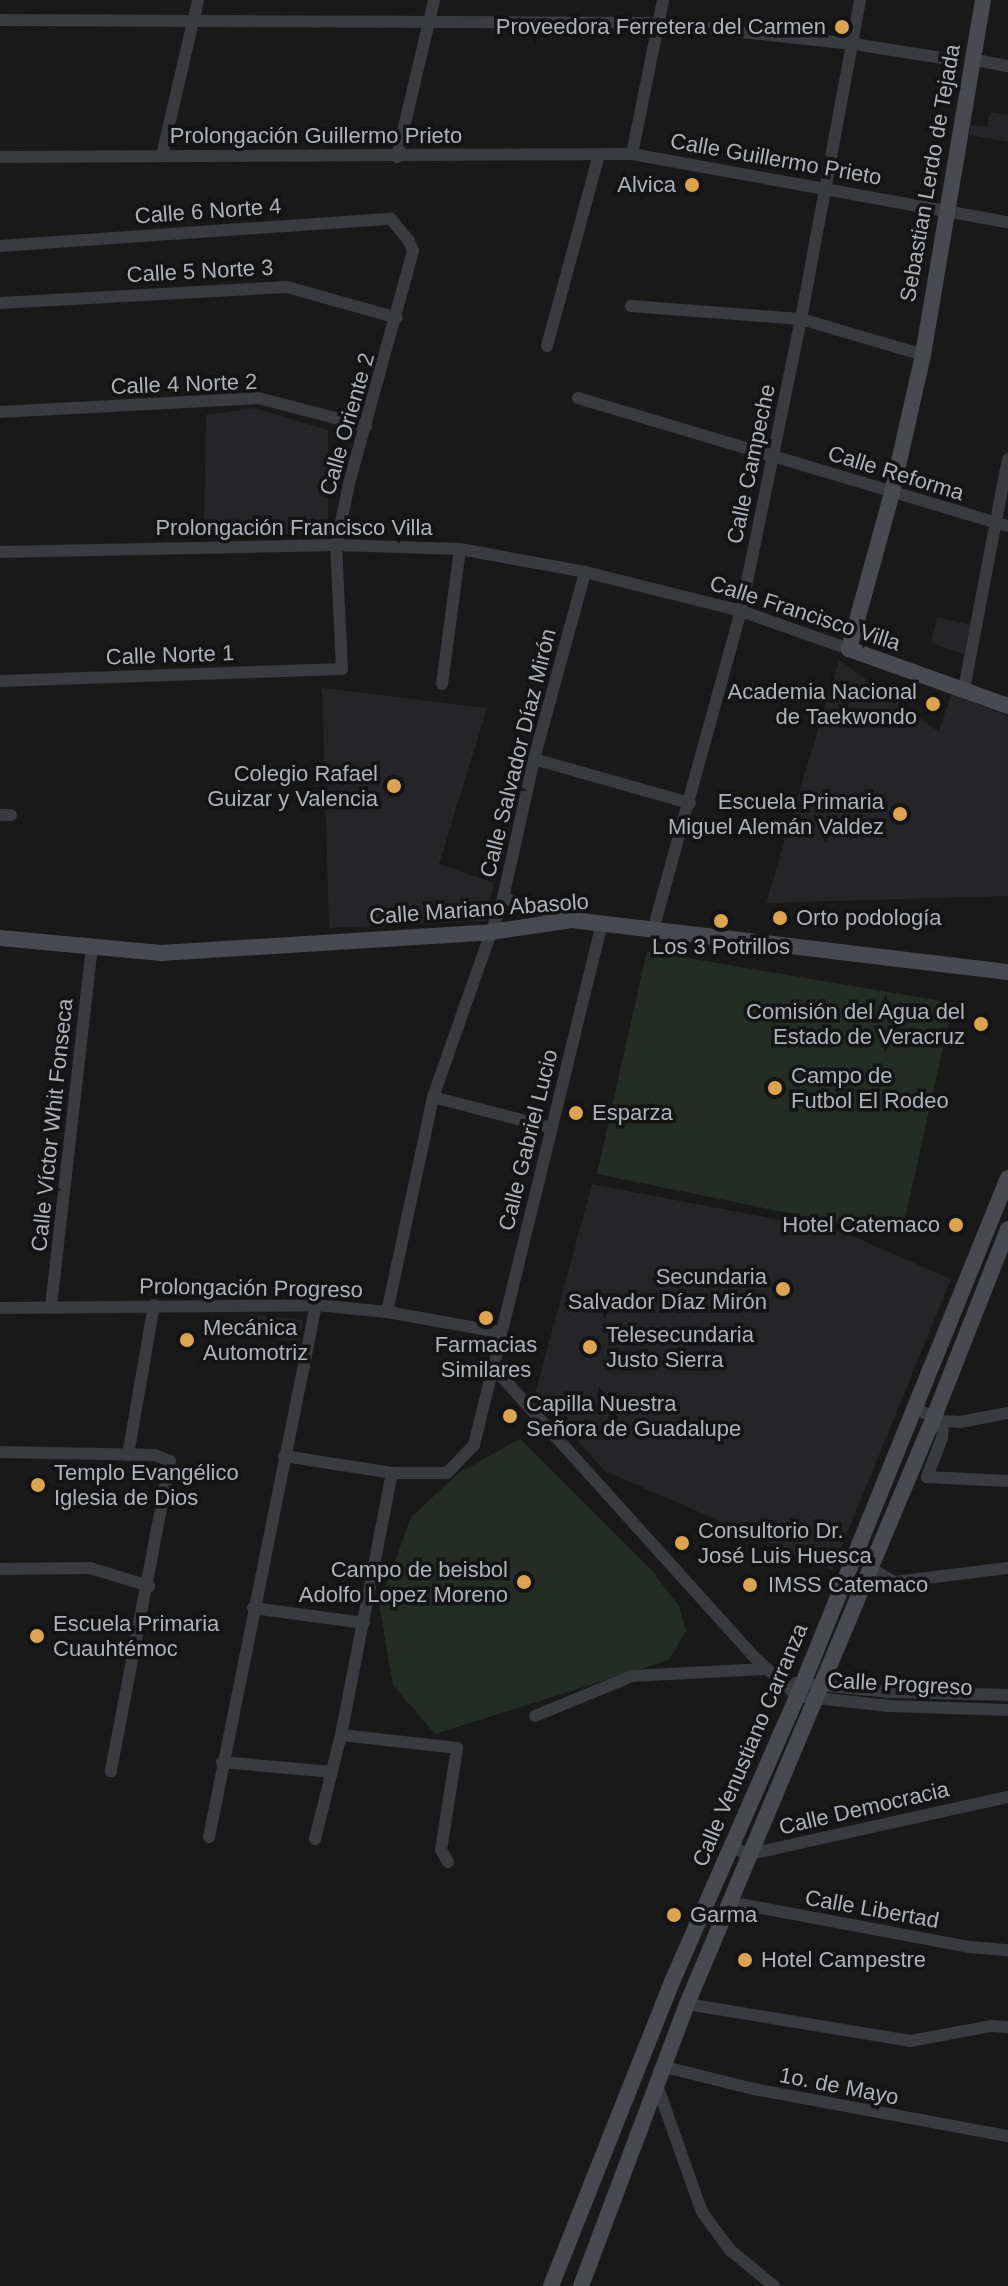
<!DOCTYPE html>
<meta charset="utf-8">
<style>
body{margin:0}
#map{position:relative;width:1008px;height:2286px;overflow:hidden;background:#19191a;font-family:Helvetica,sans-serif}
div>[style]{position:absolute}
[style*='--x']{left:calc(var(--x)*1px);top:calc(var(--y)*1px);width:calc(var(--w)*1px);rotate:calc(var(--a)*1deg)}
.built>*{inset:0;background:#252527}
.green>*{inset:0;background:#252c26}
.street>*{height:12px;margin:-6px;padding:0 6px;transform-origin:6px;border-radius:6px;background:#3a3b3f}
.secondary>*{height:16px;margin:-8px;padding:0 8px;transform-origin:8px;border-radius:8px;background:#484a4f}
.dots>*{width:22px;height:22px;translate:-50% -50%;box-sizing:border-box;border:4px solid #141415;border-radius:50%}
span{translate:-50% -50%;white-space:nowrap;text-align:center;line-height:1.15;-webkit-text-stroke:7px #141415;paint-order:stroke}
.poi-label{font-size:22px;color:#adb1b8}
.right{translate:-100% -50%;text-align:right}
.left{translate:0 -50%;text-align:left}
.street-label{font-size:22px;color:#adb1b8}
</style>
<div id="map">
<div class="built">
<i style="clip-path:polygon(990px 112px,1008px 115px,1008px 142px,969px 135px,971px 125px,987px 127px)"></i>
<i style="clip-path:polygon(254px 408px,328px 430px,328px 533px,204px 536px,206px 415px)"></i>
<i style="clip-path:polygon(937px 617px,971px 625px,964px 654px,931px 643px)"></i>
<i style="clip-path:polygon(839px 660px,939px 732px,951px 694px,1008px 716px,1008px 896px,766px 903px)"></i>
<i style="clip-path:polygon(322px 688px,487px 708px,439px 864px,494px 883px,486px 921px,329px 928px)"></i>
<i style="clip-path:polygon(592px 1184px,843px 1232px,951px 1279px,832px 1570px,605px 1471px,535px 1394px)"></i>
<i style="clip-path:polygon(249px 1314px,303px 1320px,300px 1342px,246px 1335px)"></i>
</div>
<div class="green">
<i style="clip-path:polygon(647px 951px,953px 1003px,901px 1236px,597px 1174px)"></i>
<i style="clip-path:polygon(520px 1439px,655px 1574px,679px 1607px,686px 1631px,669px 1660px,435px 1734px,393px 1685px,379px 1604px,411px 1517px,460px 1472px)"></i>
</div>
<div class="street">
<i style="--x:0;--y:20;--w:657;--a:0.26"></i>
<i style="--x:657;--y:23;--w:198;--a:6.1"></i>
<i style="--x:854;--y:44;--w:88;--a:9.1"></i>
<i style="--x:971;--y:59;--w:38;--a:11"></i>
<i style="--x:632;--y:154;--w:157;--a:-78.6"></i>
<i style="--x:162;--y:155;--w:159;--a:-76.9"></i>
<i style="--x:0;--y:157;--w:632;--a:-0.27"></i>
<i style="--x:632;--y:154;--w:382;--a:10.3"></i>
<i style="--x:397;--y:157;--w:161;--a:-76.7"></i>
<i style="--x:0;--y:246;--w:392;--a:-4"></i>
<i style="--x:391;--y:219;--w:28;--a:51"></i>
<i style="--x:409;--y:241;--w:11;--a:68"></i>
<i style="--x:413;--y:251;--w:242;--a:105.4"></i>
<i style="--x:349;--y:484;--w:62;--a:102"></i>
<i style="--x:336;--y:545;--w:124;--a:87.2"></i>
<i style="--x:342;--y:669;--w:342;--a:178"></i>
<i style="--x:0;--y:303;--w:287;--a:-3.2"></i>
<i style="--x:287;--y:287;--w:114;--a:15.7"></i>
<i style="--x:631;--y:306;--w:170;--a:4.4"></i>
<i style="--x:801;--y:319;--w:127;--a:16.4"></i>
<i style="--x:547;--y:346;--w:198;--a:-74.8"></i>
<i style="--x:578;--y:398;--w:449;--a:16.6"></i>
<i style="--x:0;--y:412;--w:258;--a:-3.1"></i>
<i style="--x:258;--y:398;--w:112;--a:14.5"></i>
<i style="--x:0;--y:552;--w:336;--a:-1.2"></i>
<i style="--x:336;--y:545;--w:124;--a:1.8"></i>
<i style="--x:460;--y:549;--w:127;--a:10.4"></i>
<i style="--x:585;--y:572;--w:161;--a:14"></i>
<i style="--x:741;--y:611;--w:114;--a:19.4"></i>
<i style="--x:442;--y:684;--w:136;--a:-82.4"></i>
<i style="--x:964;--y:689;--w:234;--a:-79.2"></i>
<i style="--x:534;--y:759;--w:162;--a:15.8"></i>
<i style="--x:0;--y:815;--w:11;--a:0"></i>
<i style="--x:503;--y:898;--w:69;--a:17.7"></i>
<i style="--x:653;--y:930;--w:331;--a:-74.6"></i>
<i style="--x:741;--y:611;--w:298;--a:-78.4"></i>
<i style="--x:801;--y:319;--w:324;--a:-79.5"></i>
<i style="--x:433;--y:1097;--w:123;--a:14.6"></i>
<i style="--x:51;--y:1306;--w:360;--a:-83.5"></i>
<i style="--x:0;--y:1308;--w:316;--a:-0.5"></i>
<i style="--x:316;--y:1305;--w:71;--a:5.6"></i>
<i style="--x:387;--y:1312;--w:114;--a:10.1"></i>
<i style="--x:387;--y:1312;--w:220;--a:-77.9"></i>
<i style="--x:433;--y:1097;--w:211;--a:-70.6"></i>
<i style="--x:503;--y:898;--w:142;--a:-77.4"></i>
<i style="--x:534;--y:759;--w:194;--a:-74.7"></i>
<i style="--x:493;--y:1367;--w:387;--a:48"></i>
<i style="--x:752;--y:1655;--w:61;--a:42.3"></i>
<i style="--x:797;--y:1696;--w:93;--a:6.2"></i>
<i style="--x:889;--y:1706;--w:119;--a:1.9"></i>
<i style="--x:913;--y:1408;--w:33;--a:23"></i>
<i style="--x:943;--y:1421;--w:17;--a:3"></i>
<i style="--x:960;--y:1422;--w:49;--a:-10.6"></i>
<i style="--x:943;--y:1421;--w:17;--a:93"></i>
<i style="--x:942;--y:1438;--w:42;--a:111"></i>
<i style="--x:927;--y:1477;--w:81;--a:2.8"></i>
<i style="--x:0;--y:1452;--w:155;--a:1.1"></i>
<i style="--x:155;--y:1455;--w:16;--a:22"></i>
<i style="--x:170;--y:1461;--w:316;--a:100.8"></i>
<i style="--x:128;--y:1455;--w:152;--a:-80.2"></i>
<i style="--x:284;--y:1456;--w:109;--a:8.9"></i>
<i style="--x:392;--y:1473;--w:55;--a:0"></i>
<i style="--x:447;--y:1473;--w:39;--a:-46"></i>
<i style="--x:474;--y:1445;--w:537;--a:-76.22"></i>
<i style="--x:870;--y:1568;--w:28;--a:30"></i>
<i style="--x:894;--y:1582;--w:115;--a:-7"></i>
<i style="--x:0;--y:1569;--w:90;--a:-0.6"></i>
<i style="--x:90;--y:1568;--w:62;--a:17"></i>
<i style="--x:253;--y:1608;--w:112;--a:7.7"></i>
<i style="--x:796;--y:1683;--w:95;--a:5.4"></i>
<i style="--x:891;--y:1692;--w:117;--a:1.5"></i>
<i style="--x:535;--y:1716;--w:105;--a:-22.4"></i>
<i style="--x:632;--y:1676;--w:135;--a:-3"></i>
<i style="--x:341;--y:1735;--w:117;--a:6.4"></i>
<i style="--x:457;--y:1748;--w:103;--a:98.9"></i>
<i style="--x:441;--y:1850;--w:14;--a:60"></i>
<i style="--x:222;--y:1762;--w:110;--a:5.2"></i>
<i style="--x:209;--y:1837;--w:543;--a:-78.63"></i>
<i style="--x:315;--y:1839;--w:107;--a:-76"></i>
<i style="--x:341;--y:1735;--w:267;--a:-79"></i>
<i style="--x:729;--y:1847;--w:22;--a:18"></i>
<i style="--x:750;--y:1854;--w:264;--a:-12.5"></i>
<i style="--x:729;--y:1902;--w:245;--a:10.6"></i>
<i style="--x:970;--y:1947;--w:38;--a:5"></i>
<i style="--x:687;--y:2004;--w:226;--a:9.4"></i>
<i style="--x:910;--y:2041;--w:82;--a:-10.5"></i>
<i style="--x:991;--y:2026;--w:17;--a:3"></i>
<i style="--x:665;--y:2067;--w:92;--a:13.9"></i>
<i style="--x:754;--y:2089;--w:258;--a:10.5"></i>
<i style="--x:658;--y:2088;--w:132;--a:70.5"></i>
<i style="--x:702;--y:2212;--w:47;--a:53.6"></i>
<i style="--x:730;--y:2250;--w:57;--a:39.3"></i>
</div>
<div class="secondary">
<i style="--x:983;--y:0;--w:360;--a:99.6"></i>
<i style="--x:923;--y:355;--w:141;--a:102.7"></i>
<i style="--x:892;--y:493;--w:162;--a:105.4"></i>
<i style="--x:849;--y:649;--w:169;--a:19.7"></i>
<i style="--x:0;--y:938;--w:162;--a:5.3"></i>
<i style="--x:161;--y:953;--w:331;--a:-3.6"></i>
<i style="--x:491;--y:932;--w:82;--a:-8.4"></i>
<i style="--x:572;--y:920;--w:439;--a:6.8"></i>
<i style="--x:551;--y:2286;--w:325;--a:-68.3"></i>
<i style="--x:671;--y:1984;--w:329;--a:-66.3"></i>
<i style="--x:803;--y:1683;--w:545;--a:-67.91"></i>
<i style="--x:581;--y:2286;--w:301;--a:-69.4"></i>
<i style="--x:687;--y:2004;--w:637;--a:-67.18"></i>
<i style="--x:934;--y:1417;--w:202;--a:-68.5"></i>
</div>
<div class="dots">
<i style="left:842px;top:27px;background:#dca350"></i>
<i style="left:692px;top:185px;background:#dca350"></i>
<i style="left:933px;top:704px;background:#dca350"></i>
<i style="left:394px;top:786px;background:#dca350"></i>
<i style="left:900px;top:814px;background:#dca350"></i>
<i style="left:780px;top:918px;background:#dca350"></i>
<i style="left:721px;top:921px;background:#dca350"></i>
<i style="left:981px;top:1024px;background:#dca350"></i>
<i style="left:775px;top:1088px;background:#dca350"></i>
<i style="left:576px;top:1113px;background:#dca350"></i>
<i style="left:956px;top:1225px;background:#dca350"></i>
<i style="left:783px;top:1289px;background:#dca350"></i>
<i style="left:486px;top:1318px;background:#dca350"></i>
<i style="left:187px;top:1340px;background:#dca350"></i>
<i style="left:590px;top:1347px;background:#dca350"></i>
<i style="left:510px;top:1416px;background:#dca350"></i>
<i style="left:38px;top:1485px;background:#dca350"></i>
<i style="left:682px;top:1543px;background:#dca350"></i>
<i style="left:524px;top:1582px;background:#dca350"></i>
<i style="left:750px;top:1585px;background:#dca350"></i>
<i style="left:37px;top:1636px;background:#dca350"></i>
<i style="left:674px;top:1915px;background:#dca350"></i>
<i style="left:745px;top:1960px;background:#dca350"></i>
</div>
<div class="poi-label">
<span class="right" style="left:826px;top:27px">Proveedora Ferretera del Carmen</span>
<span class="right" style="left:676px;top:185px">Alvica</span>
<span class="right" style="left:917px;top:704px">Academia Nacional<br>de Taekwondo</span>
<span class="right" style="left:378px;top:786px">Colegio Rafael<br>Guizar y Valencia</span>
<span class="right" style="left:884px;top:814px">Escuela Primaria<br>Miguel Alemán Valdez</span>
<span class="left" style="left:796px;top:918px">Orto podología</span>
<span style="left:721px;top:947px">Los 3 Potrillos</span>
<span class="right" style="left:965px;top:1024px">Comisión del Agua del<br>Estado de Veracruz</span>
<span class="left" style="left:791px;top:1088px">Campo de<br>Futbol El Rodeo</span>
<span class="left" style="left:592px;top:1113px">Esparza</span>
<span class="right" style="left:940px;top:1225px">Hotel Catemaco</span>
<span class="right" style="left:767px;top:1289px">Secundaria<br>Salvador Díaz Mirón</span>
<span class="left" style="left:203px;top:1340px">Mecánica<br>Automotriz</span>
<span class="left" style="left:606px;top:1347px">Telesecundaria<br>Justo Sierra</span>
<span style="left:486px;top:1357px">Farmacias<br>Similares</span>
<span class="left" style="left:526px;top:1416px">Capilla Nuestra<br>Señora de Guadalupe</span>
<span class="left" style="left:54px;top:1485px">Templo Evangélico<br>Iglesia de Dios</span>
<span class="left" style="left:698px;top:1543px">Consultorio Dr.<br>José Luis Huesca</span>
<span class="right" style="left:508px;top:1582px">Campo de beisbol<br>Adolfo Lopez Moreno</span>
<span class="left" style="left:768px;top:1585px">IMSS Catemaco</span>
<span class="left" style="left:53px;top:1636px">Escuela Primaria<br>Cuauhtémoc</span>
<span class="left" style="left:690px;top:1915px">Garma</span>
<span class="left" style="left:761px;top:1960px">Hotel Campestre</span>
</div>
<div class="street-label">
<span style="left:316px;top:136px">Prolongación Guillermo Prieto</span>
<span style="left:776px;top:159px;rotate:10deg">Calle Guillermo Prieto</span>
<span style="left:930px;top:173px;rotate:-80deg">Sebastian Lerdo de Tejada</span>
<span style="left:208px;top:211px;rotate:-4deg">Calle 6 Norte 4</span>
<span style="left:200px;top:271px;rotate:-3deg">Calle 5 Norte 3</span>
<span style="left:184px;top:384px;rotate:-2deg">Calle 4 Norte 2</span>
<span style="left:347px;top:424px;rotate:-74deg">Calle Oriente 2</span>
<span style="left:751px;top:464px;rotate:-78deg">Calle Campeche</span>
<span style="left:896px;top:473px;rotate:17deg">Calle Reforma</span>
<span style="left:294px;top:528px">Prolongación Francisco Villa</span>
<span style="left:805px;top:613px;rotate:18deg">Calle Francisco Villa</span>
<span style="left:170px;top:655px;rotate:-2deg">Calle Norte 1</span>
<span style="left:518px;top:753px;rotate:-76deg">Calle Salvador Díaz Mirón</span>
<span style="left:479px;top:909px;rotate:-4deg">Calle Mariano Abasolo</span>
<span style="left:52px;top:1125px;rotate:-84deg">Calle Víctor Whit Fonseca</span>
<span style="left:528px;top:1140px;rotate:-76deg">Calle Gabriel Lucio</span>
<span style="left:251px;top:1288px;rotate:1deg">Prolongación Progreso</span>
<span style="left:900px;top:1684px;rotate:3deg">Calle Progreso</span>
<span style="left:750px;top:1745px;rotate:-67deg">Calle Venustiano Carranza</span>
<span style="left:864px;top:1808px;rotate:-13deg">Calle Democracia</span>
<span style="left:872px;top:1909px;rotate:10deg">Calle Libertad</span>
<span style="left:839px;top:2086px;rotate:11deg">1o. de Mayo</span>
</div>
</div>
